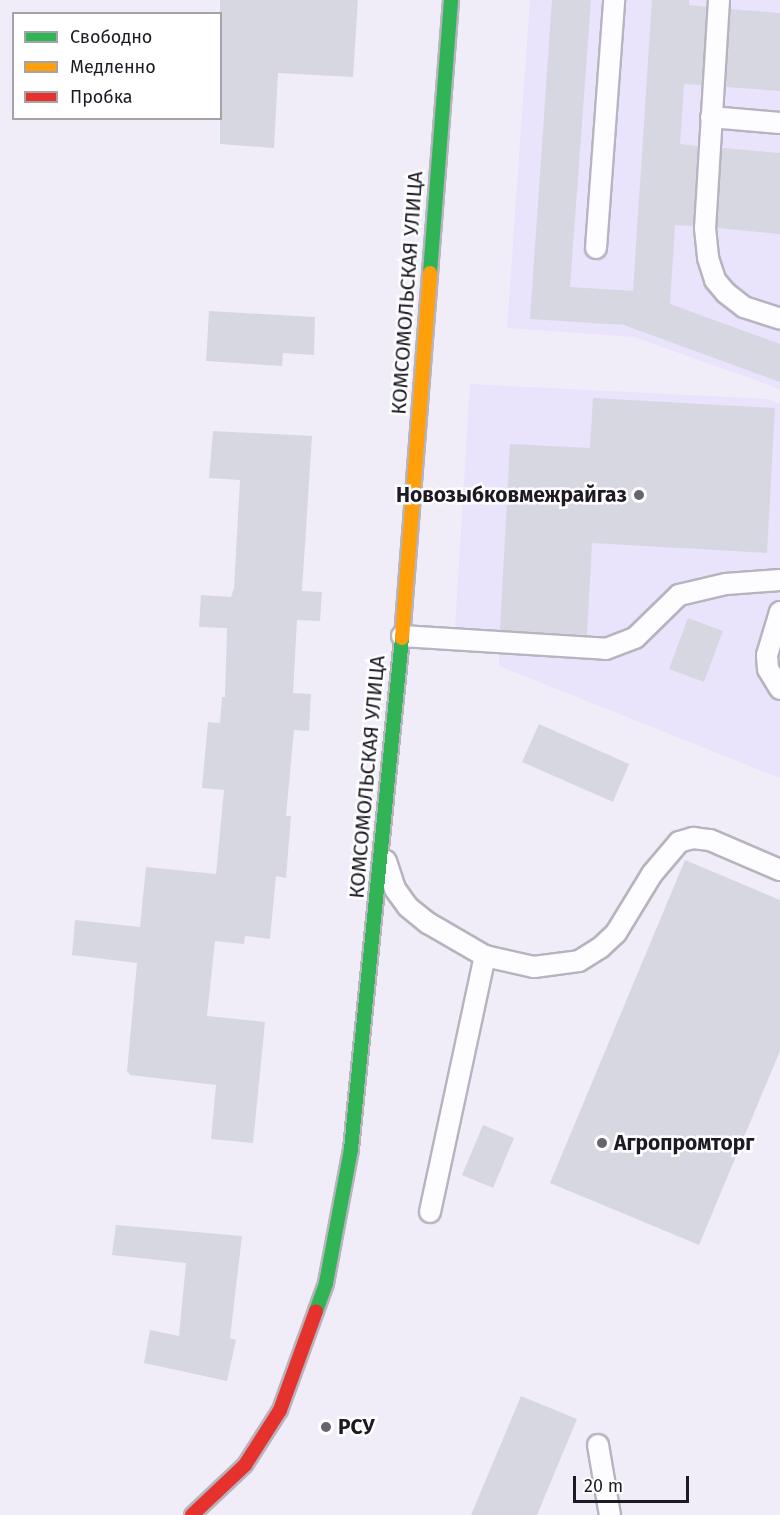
<!DOCTYPE html>
<meta charset="utf-8">
<style>
body{margin:0}
#map{position:relative;width:780px;height:1515px;overflow:hidden;background:#f0edf9;font-family:"Fira Sans",sans-serif}
div>[style]{position:absolute}
[style*='--x']{left:calc(var(--x)*1px);top:calc(var(--y)*1px);width:calc(var(--w)*1px);rotate:calc(var(--a)*1deg)}
.built>*{inset:0;background:#e9e3fc}
.building>*{inset:0;background:#d7d7e2}
.roads{filter:drop-shadow(2px 0 #b7b4bf) drop-shadow(-2px 0 #b7b4bf) drop-shadow(0 2px #b7b4bf) drop-shadow(0 -2px #b7b4bf)}
.lane>*{height:20px;margin:-10px;padding:0 10px;transform-origin:10px;border-radius:10px;background:#fdfcfe}
.fast>*{height:14px;margin:-7px;padding:0 7px;transform-origin:7px;border-radius:7px;background:#30b455}
.slow>*{height:14px;margin:-7px;padding:0 7px;transform-origin:7px;border-radius:7px;background:#ff9f0a}
.jam>*{height:14px;margin:-7px;padding:0 7px;transform-origin:7px;border-radius:7px;background:#e5322d}
.dots>*{width:16px;height:16px;translate:-50% -50%;box-sizing:border-box;border:3px solid #fff;border-radius:50%}
span{translate:-50% -50%;white-space:nowrap;text-align:center;line-height:1.15;-webkit-text-stroke:5px #fff;paint-order:stroke}
.street-label{font-size:21px;color:#1d1a24}
.poi-label{font-size:21px;color:#1d1a24;font-weight:700}
.right{translate:-100% -50%;text-align:right}
.left{translate:0 -50%;text-align:left}
.legend{position:absolute;left:12px;top:12px;width:210px;height:108px;box-sizing:border-box;background:#fff;border:2px solid #a5a3a7;margin:0;padding:8px 10px;list-style:none;font-size:18px;color:#1d1a24}
.legend li{display:flex;align-items:center;gap:12px;height:30px}
.legend b{width:30px;border:2px solid #a5a3a7}
.scale{position:absolute;left:573px;top:1476px;width:116px;height:27px;box-sizing:border-box;border:3px solid #1d1a24;border-top:0;padding-left:8px;font-size:18px;line-height:21px;white-space:nowrap;color:#1d1a24;-webkit-text-stroke:4px #fff;paint-order:stroke}
</style>
<div id="map">
<div class="built">
<i style="clip-path:polygon(530px 0,780px 0,780px 389px,634px 337px,507px 328px)"></i>
<i style="clip-path:polygon(470px 384px,767px 399px,780px 404px,780px 778px,499px 666px,500px 630px,455px 627px)"></i>
</div>
<div class="building">
<i style="clip-path:polygon(220px 0,358px 0,353px 77px,278px 73px,274px 148px,220px 144px)"></i>
<i style="clip-path:polygon(552px 0,591px 0,570px 287px,633px 291px,652px 0,689px 0,689px 5px,707px 7px,702px 85px,684px 84px,680px 144px,698px 146px,693px 226px,675px 225px,670px 304px,780px 344px,780px 382px,624px 325px,530px 319px)"></i>
<i style="clip-path:polygon(730px 9px,780px 13px,780px 91px,726px 87px)"></i>
<i style="clip-path:polygon(722px 148px,780px 153px,780px 234px,717px 228px)"></i>
<i style="clip-path:polygon(209px 311px,315px 317px,314px 355px,283px 353px,282px 366px,206px 361px)"></i>
<i style="clip-path:polygon(593px 398px,775px 408px,767px 553px,592px 543px,587px 635px,500px 630px,510px 444px,590px 448px)"></i>
<i style="clip-path:polygon(213px 431px,312px 436px,302px 591px,322px 592px,320px 621px,297px 620px,293px 693px,311px 694px,309px 731px,294px 730px,286px 816px,291px 816px,286px 878px,276px 876px,270px 939px,245px 936px,244px 944px,215px 941px,207px 1016px,265px 1022px,253px 1143px,211px 1139px,216px 1085px,130px 1075px,127px 1071px,137px 963px,72px 955px,75px 920px,140px 927px,146px 867px,216px 874px,224px 790px,202px 788px,208px 722px,220px 723px,222px 697px,225px 697px,227px 628px,199px 627px,201px 595px,231px 597px,234px 588px,240px 480px,209px 478px)"></i>
<i style="clip-path:polygon(688px 618px,723px 631px,704px 682px,669px 669px)"></i>
<i style="clip-path:polygon(539px 724px,629px 764px,613px 802px,522px 762px)"></i>
<i style="clip-path:polygon(685px 860px,780px 900px,780px 1051px,699px 1245px,550px 1183px)"></i>
<i style="clip-path:polygon(483px 1125px,514px 1138px,493px 1188px,462px 1175px)"></i>
<i style="clip-path:polygon(116px 1225px,242px 1236px,230px 1338px,236px 1340px,227px 1381px,144px 1363px,150px 1330px,179px 1336px,186px 1263px,112px 1255px)"></i>
<i style="clip-path:polygon(521px 1396px,577px 1419px,537px 1515px,471px 1515px)"></i>
</div>
<div class="roads">
<div class="lane">
<i style="--x:719;--y:0;--w:228;--a:93.5"></i>
<i style="--x:705;--y:228;--w:30;--a:84"></i>
<i style="--x:708;--y:258;--w:23;--a:72"></i>
<i style="--x:715;--y:280;--w:17;--a:50"></i>
<i style="--x:726;--y:293;--w:23;--a:38"></i>
<i style="--x:744;--y:307;--w:38;--a:18"></i>
<i style="--x:711;--y:117;--w:69;--a:5"></i>
<i style="--x:596;--y:248;--w:249;--a:-85.8"></i>
<i style="--x:780;--y:612;--w:45;--a:106.8"></i>
<i style="--x:767;--y:655;--w:14;--a:86"></i>
<i style="--x:768;--y:669;--w:23;--a:59"></i>
<i style="--x:402;--y:636;--w:204;--a:3.6"></i>
<i style="--x:606;--y:649;--w:31;--a:-21"></i>
<i style="--x:635;--y:638;--w:62;--a:-44.3"></i>
<i style="--x:679;--y:595;--w:48;--a:-13.2"></i>
<i style="--x:726;--y:584;--w:54;--a:-4.2"></i>
<i style="--x:386;--y:861;--w:29;--a:72"></i>
<i style="--x:395;--y:889;--w:22;--a:54"></i>
<i style="--x:408;--y:907;--w:26;--a:39"></i>
<i style="--x:428;--y:923;--w:66;--a:30.1"></i>
<i style="--x:485;--y:956;--w:50;--a:12.7"></i>
<i style="--x:534;--y:967;--w:45;--a:-7.6"></i>
<i style="--x:579;--y:961;--w:25;--a:-32"></i>
<i style="--x:600;--y:948;--w:22;--a:-43"></i>
<i style="--x:616;--y:933;--w:69;--a:-58.6"></i>
<i style="--x:652;--y:874;--w:42;--a:-49.8"></i>
<i style="--x:679;--y:842;--w:15;--a:-16"></i>
<i style="--x:693;--y:838;--w:17;--a:7"></i>
<i style="--x:710;--y:840;--w:76;--a:23.2"></i>
<i style="--x:430;--y:1212;--w:262;--a:-77.9"></i>
<i style="--x:598;--y:1445;--w:71;--a:80.3"></i>
</div>
<div class="fast">
<i style="--x:430;--y:273;--w:274;--a:-85.6"></i>
<i style="--x:316;--y:1311;--w:30;--a:-70"></i>
<i style="--x:326;--y:1283;--w:136;--a:-79.4"></i>
<i style="--x:351;--y:1149;--w:514;--a:-84.3"></i>
</div>
<div class="slow">
<i style="--x:402;--y:638;--w:366;--a:-85.6"></i>
</div>
<div class="jam">
<i style="--x:192;--y:1515;--w:73;--a:-43.3"></i>
<i style="--x:245;--y:1465;--w:65;--a:-57.5"></i>
<i style="--x:280;--y:1410;--w:105;--a:-70"></i>
</div>
</div>
<div class="dots">
<i style="left:639px;top:495px;background:#67646f"></i>
<i style="left:602px;top:1143px;background:#67646f"></i>
<i style="left:326px;top:1427px;background:#67646f"></i>
</div>
<div class="street-label">
<span style="left:407px;top:293px;rotate:-86deg">КОМСОМОЛЬСКАЯ УЛИЦА</span>
<span style="left:367px;top:777px;rotate:-85deg">КОМСОМОЛЬСКАЯ УЛИЦА</span>
</div>
<div class="poi-label">
<span class="right" style="left:627px;top:495px">Новозыбковмежрайгаз</span>
<span class="left" style="left:614px;top:1143px">Агропромторг</span>
<span class="left" style="left:338px;top:1427px">РСУ</span>
</div>
<ul class="legend">
<li><b style="height:8px;background:#30b455"></b>Свободно</li>
<li><b style="height:8px;background:#ff9f0a"></b>Медленно</li>
<li><b style="height:8px;background:#e5322d"></b>Пробка</li>
</ul>
<div class="scale">20 m</div>
</div>
